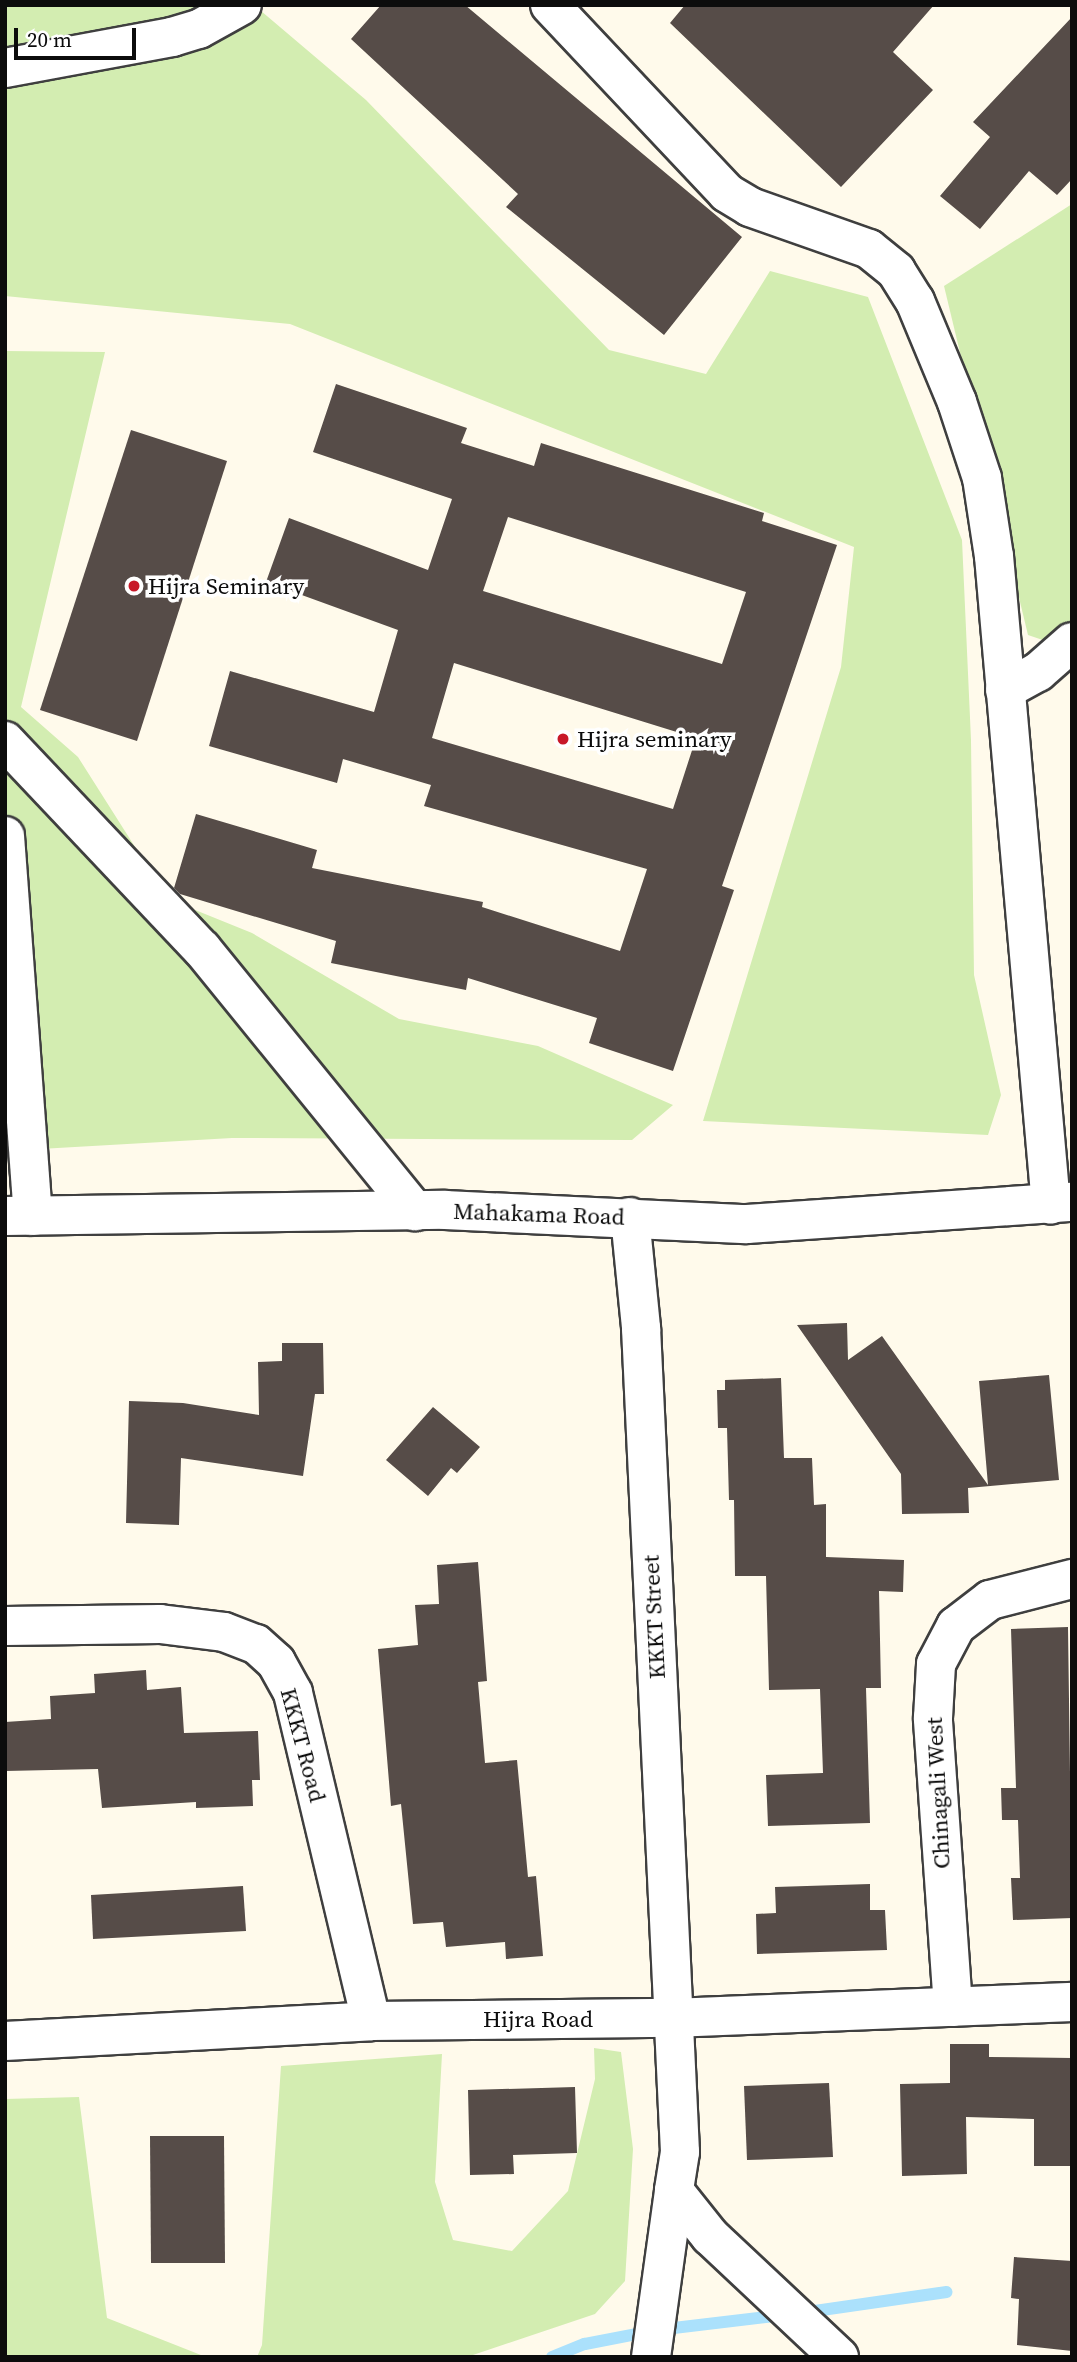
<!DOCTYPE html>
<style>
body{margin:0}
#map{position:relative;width:1077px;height:2362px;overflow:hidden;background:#fffaeb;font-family:"Source Serif 4",serif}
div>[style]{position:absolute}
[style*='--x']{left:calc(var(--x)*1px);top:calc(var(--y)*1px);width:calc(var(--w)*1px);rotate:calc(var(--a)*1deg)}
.green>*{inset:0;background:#d3edb1}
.stream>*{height:12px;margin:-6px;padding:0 6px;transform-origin:6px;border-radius:6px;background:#abe1fc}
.building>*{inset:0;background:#564c48}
.roads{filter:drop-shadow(2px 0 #3f3f3f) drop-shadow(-2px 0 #3f3f3f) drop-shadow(0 2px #3f3f3f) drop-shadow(0 -2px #3f3f3f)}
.minor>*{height:38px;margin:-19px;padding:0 19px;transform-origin:19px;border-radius:19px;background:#fff}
.dots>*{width:19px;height:19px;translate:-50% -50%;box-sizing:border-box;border:4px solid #fff;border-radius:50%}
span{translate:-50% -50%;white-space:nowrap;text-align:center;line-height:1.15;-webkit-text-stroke:7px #fff;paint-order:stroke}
.poi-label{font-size:23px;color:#0c0c0c}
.left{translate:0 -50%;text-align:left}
.street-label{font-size:23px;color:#0c0c0c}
.frame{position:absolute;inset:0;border:7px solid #0c0c0c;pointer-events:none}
.scale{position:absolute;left:14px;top:28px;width:122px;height:32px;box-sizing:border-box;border:4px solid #0c0c0c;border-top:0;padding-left:9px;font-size:21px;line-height:24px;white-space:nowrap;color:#0c0c0c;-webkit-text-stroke:5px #fff;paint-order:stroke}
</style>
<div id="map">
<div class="green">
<i style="clip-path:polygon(5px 5px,254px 5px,366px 100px,609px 350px,706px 374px,770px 271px,868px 297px,962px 540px,971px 740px,974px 975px,1001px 1095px,988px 1135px,703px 1121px,841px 667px,854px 547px,290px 324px,5px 296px)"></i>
<i style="clip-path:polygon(1072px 204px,1072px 650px,1028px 635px,944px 286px)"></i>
<i style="clip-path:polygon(5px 351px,105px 352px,21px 707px,78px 757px,168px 899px,252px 933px,399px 1019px,538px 1046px,673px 1105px,632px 1140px,232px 1138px,5px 1151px)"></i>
<i style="clip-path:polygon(594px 2048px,621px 2052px,633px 2149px,625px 2281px,595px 2314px,467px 2357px,257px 2357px,262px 2345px,281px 2066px,442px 2054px,435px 2182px,453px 2240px,512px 2251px,568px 2191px,595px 2079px)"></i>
<i style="clip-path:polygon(79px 2097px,107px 2318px,206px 2357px,5px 2357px,5px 2099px)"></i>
</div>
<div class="stream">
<i style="--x:801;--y:2313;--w:147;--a:-8.2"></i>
<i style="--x:552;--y:2357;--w:35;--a:-22"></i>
<i style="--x:585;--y:2344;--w:73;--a:-11"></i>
<i style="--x:657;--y:2330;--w:127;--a:-6.8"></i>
</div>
<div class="building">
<i style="clip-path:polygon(381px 5px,465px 5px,742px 237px,664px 335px,506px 207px,518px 194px,351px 39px)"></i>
<i style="clip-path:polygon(685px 5px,934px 5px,893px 52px,933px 90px,841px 187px,670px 23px)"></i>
<i style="clip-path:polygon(1072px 17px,1072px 179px,1057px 195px,1029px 171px,980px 229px,940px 196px,990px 137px,973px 122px)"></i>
<i style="clip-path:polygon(evenodd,336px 384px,467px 428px,461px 443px,534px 466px,541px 443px,764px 513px,762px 521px,837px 545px,722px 886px,734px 890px,673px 1071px,589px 1043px,597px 1018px,468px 978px,466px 990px,331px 963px,336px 941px,180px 894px,174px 888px,196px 814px,317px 850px,312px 868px,483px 902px,482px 907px,620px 951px,647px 869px,424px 806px,431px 785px,343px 759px,337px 783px,209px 746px,230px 671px,374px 712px,398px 630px,266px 582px,289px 518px,428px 570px,452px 499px,313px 452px,336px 384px,508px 517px,746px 592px,722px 664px,483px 591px,508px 517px,336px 384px,454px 663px,696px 738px,673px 809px,432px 738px,454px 663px)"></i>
<i style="clip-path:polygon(131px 430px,227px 461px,137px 741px,40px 710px)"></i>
<i style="clip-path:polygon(847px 1323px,848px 1360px,882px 1336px,988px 1485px,979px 1381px,1049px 1375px,1059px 1480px,968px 1488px,969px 1513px,902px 1514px,901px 1474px,797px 1325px)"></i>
<i style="clip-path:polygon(282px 1343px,323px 1343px,324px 1394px,315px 1394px,303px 1476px,181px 1458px,179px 1525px,126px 1523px,129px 1401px,183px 1403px,259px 1415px,258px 1362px,282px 1361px)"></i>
<i style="clip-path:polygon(781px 1378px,784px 1458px,812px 1458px,814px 1505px,826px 1504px,826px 1557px,904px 1560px,903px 1592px,879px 1591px,881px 1688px,866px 1688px,870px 1823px,768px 1826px,766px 1775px,823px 1773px,820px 1689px,769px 1690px,766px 1576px,735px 1576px,734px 1500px,729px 1500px,727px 1428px,718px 1428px,717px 1390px,725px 1390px,725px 1380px)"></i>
<i style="clip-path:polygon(433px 1407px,480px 1447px,457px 1473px,451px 1468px,428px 1496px,386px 1460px)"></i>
<i style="clip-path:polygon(478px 1562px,487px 1681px,478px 1682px,485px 1763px,517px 1760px,528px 1877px,536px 1876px,543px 1956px,506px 1959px,505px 1942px,446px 1947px,443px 1922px,413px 1924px,401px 1804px,391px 1806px,378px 1649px,418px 1645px,415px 1605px,439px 1604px,437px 1565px)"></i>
<i style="clip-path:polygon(1068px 1627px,1072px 1918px,1013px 1920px,1011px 1878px,1020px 1878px,1018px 1820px,1002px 1820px,1001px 1788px,1016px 1788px,1011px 1629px)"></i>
<i style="clip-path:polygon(146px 1670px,147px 1690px,181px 1687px,184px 1733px,258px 1731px,260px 1780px,252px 1780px,253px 1806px,196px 1808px,196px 1802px,102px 1808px,98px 1769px,5px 1771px,5px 1722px,51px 1719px,50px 1696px,95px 1693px,94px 1674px)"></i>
<i style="clip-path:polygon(870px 1884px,870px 1910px,885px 1910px,887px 1950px,757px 1954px,756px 1914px,776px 1913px,775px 1887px)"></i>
<i style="clip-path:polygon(243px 1886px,246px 1931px,93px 1939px,91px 1895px)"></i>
<i style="clip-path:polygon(950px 2044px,989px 2044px,989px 2057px,1072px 2058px,1072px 2166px,1034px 2166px,1034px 2119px,966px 2117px,967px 2174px,902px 2176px,900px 2084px,950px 2083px)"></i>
<i style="clip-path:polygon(829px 2083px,833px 2157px,747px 2160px,744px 2086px)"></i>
<i style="clip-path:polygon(575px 2087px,577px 2153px,513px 2155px,514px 2174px,470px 2175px,468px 2090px)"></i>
<i style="clip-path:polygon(150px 2136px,224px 2136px,225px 2263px,151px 2263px)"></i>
<i style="clip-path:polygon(1014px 2257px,1072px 2261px,1072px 2351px,1017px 2345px,1019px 2299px,1011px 2298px)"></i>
</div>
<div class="roads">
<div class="minor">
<i style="--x:550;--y:5;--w:258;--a:46.7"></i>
<i style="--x:727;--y:193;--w:27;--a:31"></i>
<i style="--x:750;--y:207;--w:126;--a:19.4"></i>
<i style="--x:869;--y:249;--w:35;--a:39"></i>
<i style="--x:896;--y:271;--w:36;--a:58"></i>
<i style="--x:915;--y:301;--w:109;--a:67.4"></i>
<i style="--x:957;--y:402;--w:80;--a:71.8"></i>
<i style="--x:982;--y:478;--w:79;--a:81.3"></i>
<i style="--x:994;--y:556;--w:651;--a:84.98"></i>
<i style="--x:5;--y:68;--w:170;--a:-10.5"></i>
<i style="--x:172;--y:37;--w:28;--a:-17"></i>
<i style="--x:199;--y:29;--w:49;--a:-29.2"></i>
<i style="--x:1005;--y:690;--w:38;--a:-29"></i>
<i style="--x:1038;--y:672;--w:45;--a:-41.4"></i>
<i style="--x:5;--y:741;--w:286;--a:46.6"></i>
<i style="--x:202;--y:949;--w:338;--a:50.9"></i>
<i style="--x:5;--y:836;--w:381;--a:85.8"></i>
<i style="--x:5;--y:1216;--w:440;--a:-0.8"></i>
<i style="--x:445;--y:1210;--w:302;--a:2.7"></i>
<i style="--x:747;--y:1224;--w:326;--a:-3.9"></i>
<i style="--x:630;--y:1217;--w:112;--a:84.3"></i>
<i style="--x:641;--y:1328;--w:825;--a:87.29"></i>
<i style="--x:680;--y:2152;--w:39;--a:99"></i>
<i style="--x:674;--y:2191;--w:58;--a:51.3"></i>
<i style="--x:710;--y:2236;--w:177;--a:43.2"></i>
<i style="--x:5;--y:1626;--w:155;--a:-0.7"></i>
<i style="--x:160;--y:1624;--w:64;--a:7.1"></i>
<i style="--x:224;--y:1632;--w:34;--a:21"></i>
<i style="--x:256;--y:1644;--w:27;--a:42"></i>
<i style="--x:276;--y:1662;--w:35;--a:61"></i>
<i style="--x:293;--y:1693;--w:337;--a:76.6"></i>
<i style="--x:953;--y:2007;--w:290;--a:-94"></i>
<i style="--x:933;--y:1718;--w:54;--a:-86.8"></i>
<i style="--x:936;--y:1664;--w:43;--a:-62.2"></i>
<i style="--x:956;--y:1626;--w:43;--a:-37.4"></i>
<i style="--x:990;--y:1600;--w:85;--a:-14.4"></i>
<i style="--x:5;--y:2041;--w:367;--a:-3.1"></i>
<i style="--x:371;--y:2021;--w:301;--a:-0.6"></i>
<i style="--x:672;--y:2018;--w:400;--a:-2.3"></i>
<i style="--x:651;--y:2357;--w:168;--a:-82.1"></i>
</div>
</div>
<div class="dots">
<i style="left:134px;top:586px;background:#c81828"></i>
<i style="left:563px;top:739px;background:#c81828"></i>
</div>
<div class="poi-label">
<span class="left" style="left:148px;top:586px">Hijra Seminary</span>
<span class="left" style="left:577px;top:739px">Hijra seminary</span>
</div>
<div class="street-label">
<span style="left:539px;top:1214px;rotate:2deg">Mahakama Road</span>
<span style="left:654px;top:1617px;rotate:-93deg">KKKT Street</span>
<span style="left:303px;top:1745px;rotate:75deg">KKKT Road</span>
<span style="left:938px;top:1793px;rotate:-93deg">Chinagali West</span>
<span style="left:538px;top:2019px">Hijra Road</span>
</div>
<div class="frame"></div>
<div class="scale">20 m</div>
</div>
